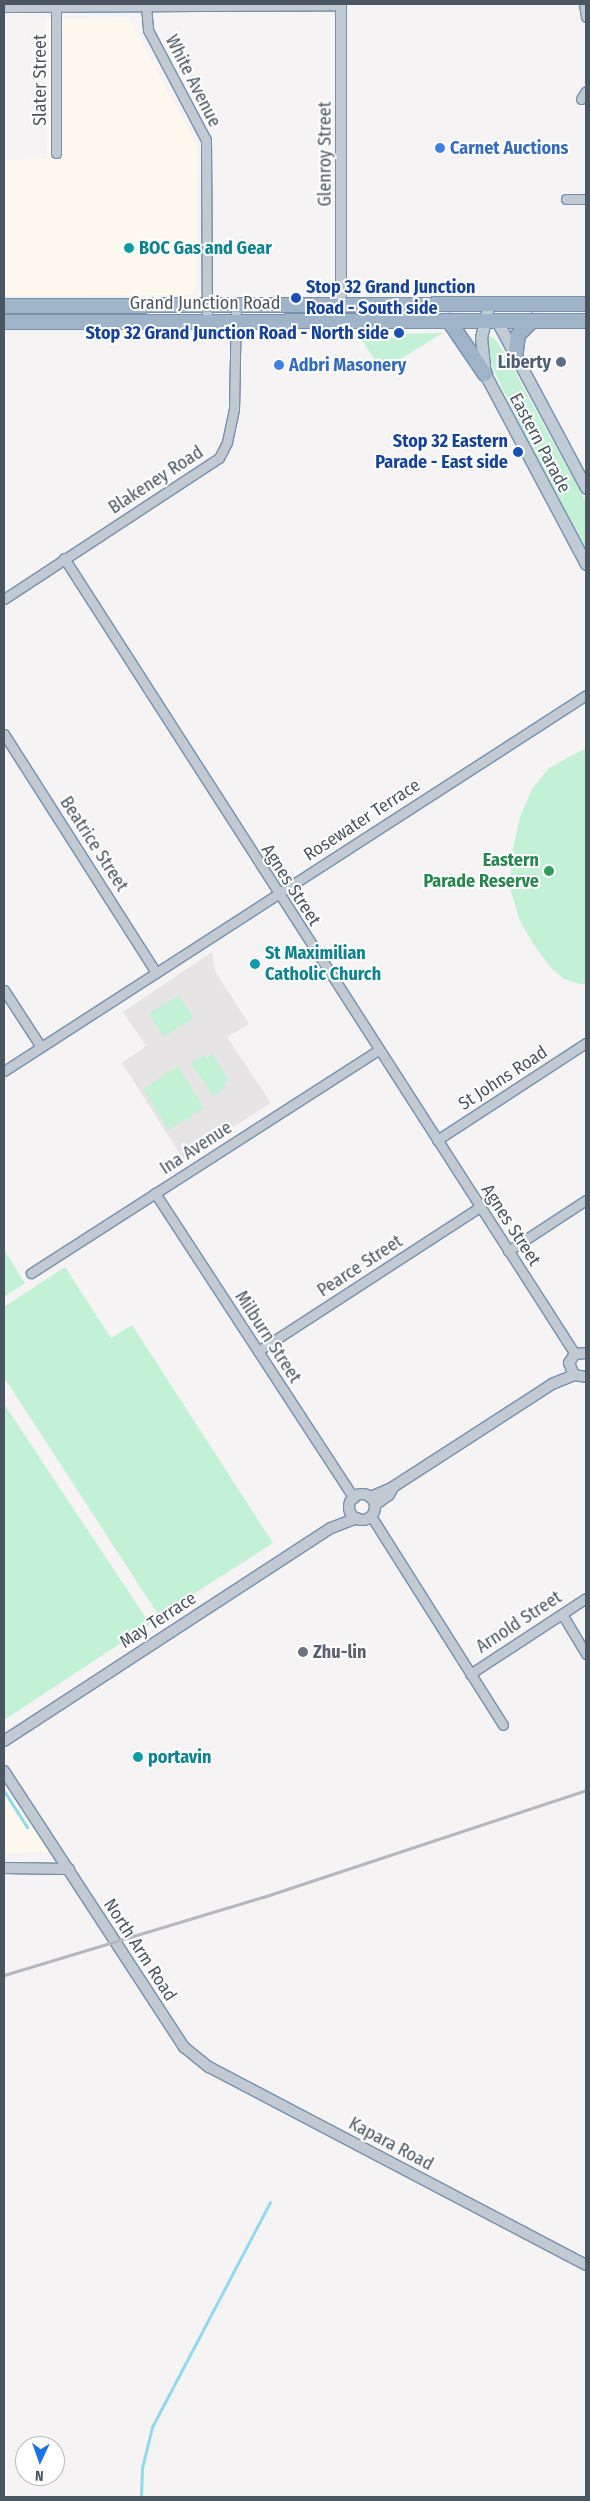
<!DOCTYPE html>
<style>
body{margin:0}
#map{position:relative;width:590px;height:2501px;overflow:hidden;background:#f5f3f3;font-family:"Fira Sans Condensed",sans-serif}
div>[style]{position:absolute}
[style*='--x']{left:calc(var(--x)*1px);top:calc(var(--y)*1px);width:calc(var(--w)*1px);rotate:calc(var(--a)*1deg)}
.commercial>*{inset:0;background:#fdf9ef}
.education>*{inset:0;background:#e6e4e5}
.green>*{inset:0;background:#c3f1d5}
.stream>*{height:3px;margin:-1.5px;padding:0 1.5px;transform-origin:1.5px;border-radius:1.5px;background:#90daee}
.roads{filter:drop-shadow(1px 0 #7690ad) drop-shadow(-1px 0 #7690ad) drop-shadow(0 1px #7690ad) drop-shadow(0 -1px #7690ad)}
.minor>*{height:9px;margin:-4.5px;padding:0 4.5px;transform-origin:4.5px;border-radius:4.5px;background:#c1cad2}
.tertiary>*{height:10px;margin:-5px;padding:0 5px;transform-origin:5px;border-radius:5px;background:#c1cad2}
.tertiary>.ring{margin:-5px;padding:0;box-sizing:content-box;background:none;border:10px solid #c1cad2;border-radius:50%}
.secondary>*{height:11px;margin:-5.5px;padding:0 5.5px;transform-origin:5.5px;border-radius:5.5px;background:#c1cbd6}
.trunk>*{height:14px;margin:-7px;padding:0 7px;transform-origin:7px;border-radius:7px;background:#9fb4c9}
.rail>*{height:3px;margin:-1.5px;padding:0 1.5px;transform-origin:1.5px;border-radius:1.5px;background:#b5b8bd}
.dots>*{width:14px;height:14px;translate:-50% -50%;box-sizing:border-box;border:2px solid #fff;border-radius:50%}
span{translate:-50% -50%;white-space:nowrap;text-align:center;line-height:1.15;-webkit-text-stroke:4px #fff;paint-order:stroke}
.street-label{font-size:18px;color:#4a5661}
.shop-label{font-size:18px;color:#366cbe;font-weight:700}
.left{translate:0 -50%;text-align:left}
.culture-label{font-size:18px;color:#0d838f;font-weight:700}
.transit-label{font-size:18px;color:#164399;font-weight:700}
.right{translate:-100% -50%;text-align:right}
.service-label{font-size:18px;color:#4e5e75;font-weight:700}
.leisure-label{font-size:18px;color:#27864d;font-weight:700}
.worship-label{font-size:18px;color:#5b616d;font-weight:700}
.frame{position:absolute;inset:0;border:5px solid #4a5661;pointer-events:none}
.north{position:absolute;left:15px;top:2436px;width:50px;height:50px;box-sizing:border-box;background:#fff;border:1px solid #b7bbc0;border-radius:50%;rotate:183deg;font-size:14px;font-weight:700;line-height:20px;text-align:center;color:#4a5661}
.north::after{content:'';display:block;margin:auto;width:18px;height:22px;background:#1a73e8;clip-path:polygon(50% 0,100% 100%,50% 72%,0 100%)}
</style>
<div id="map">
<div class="commercial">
<i style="clip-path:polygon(125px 18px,130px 20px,198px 148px,196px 287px,190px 295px,4px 296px,4px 160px,47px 159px,45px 19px)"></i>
<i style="clip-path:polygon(4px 1784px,52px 1852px,4px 1853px)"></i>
</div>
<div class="education">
<i style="clip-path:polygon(212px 952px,215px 971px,249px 1024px,227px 1037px,271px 1103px,183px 1159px,122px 1063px,146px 1046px,123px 1012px)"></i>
</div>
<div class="green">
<i style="clip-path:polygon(356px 332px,379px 332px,390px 338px,401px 338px,401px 334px,443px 333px,382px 370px)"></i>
<i style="clip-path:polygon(489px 336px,494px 338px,504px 352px,586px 502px,586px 549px,528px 442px,494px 371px,486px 343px)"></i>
<i style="clip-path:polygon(586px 748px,586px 984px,580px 984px,564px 979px,551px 968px,534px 945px,520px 921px,510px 888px,512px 853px,520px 817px,532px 789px,549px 768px)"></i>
<i style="clip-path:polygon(179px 995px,193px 1018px,163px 1037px,149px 1013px)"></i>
<i style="clip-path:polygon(212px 1054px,229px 1080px,224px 1084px,226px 1087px,213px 1096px,191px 1063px,204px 1055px,206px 1059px)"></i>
<i style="clip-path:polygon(178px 1066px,204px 1108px,169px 1130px,143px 1089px)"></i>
<i style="clip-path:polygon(4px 1250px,25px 1283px,4px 1297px)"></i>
<i style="clip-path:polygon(65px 1267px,111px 1338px,132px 1325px,273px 1543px,159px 1616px,4px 1377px,4px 1307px)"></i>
<i style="clip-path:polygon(4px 1404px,150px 1624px,4px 1720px)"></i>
</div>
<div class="stream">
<i style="--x:4;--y:1791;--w:43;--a:57.4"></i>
<i style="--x:141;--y:2497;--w:29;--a:-88"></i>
<i style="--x:142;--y:2468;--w:42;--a:-76.3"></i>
<i style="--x:152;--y:2427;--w:254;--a:-62.3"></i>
</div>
<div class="roads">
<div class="minor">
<i style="--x:584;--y:4;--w:13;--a:81"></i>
<i style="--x:146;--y:6;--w:24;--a:85"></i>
<i style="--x:148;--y:30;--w:124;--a:62.2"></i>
<i style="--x:206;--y:140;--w:182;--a:89.7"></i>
<i style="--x:4;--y:7;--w:337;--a:-0.3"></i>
<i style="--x:56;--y:7;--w:146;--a:90"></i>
<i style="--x:581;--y:99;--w:9;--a:-58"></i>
<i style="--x:566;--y:199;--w:20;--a:0"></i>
<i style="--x:64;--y:558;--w:946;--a:57.3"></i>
<i style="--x:4;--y:599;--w:257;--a:-33.3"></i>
<i style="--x:219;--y:458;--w:18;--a:-63"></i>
<i style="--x:227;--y:442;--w:34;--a:-78"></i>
<i style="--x:234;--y:409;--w:105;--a:-88.9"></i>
<i style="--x:4;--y:734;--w:283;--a:57.5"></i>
<i style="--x:4;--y:990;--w:68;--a:57"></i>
<i style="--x:4;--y:1071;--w:693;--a:-32.86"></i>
<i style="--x:437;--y:1140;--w:178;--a:-33.1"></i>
<i style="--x:155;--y:1193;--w:364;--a:56.9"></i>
<i style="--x:508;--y:1251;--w:93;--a:-33.2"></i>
<i style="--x:31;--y:1273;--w:412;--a:-32.7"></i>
<i style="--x:258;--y:1351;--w:265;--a:-33"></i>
<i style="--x:371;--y:1516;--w:247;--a:57.7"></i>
<i style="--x:562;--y:1614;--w:47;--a:59"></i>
<i style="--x:470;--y:1674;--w:139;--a:-33.2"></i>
</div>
<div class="tertiary">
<i style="--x:341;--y:4;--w:300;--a:90"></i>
<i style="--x:586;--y:1353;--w:11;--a:175"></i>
<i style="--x:575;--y:1354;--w:11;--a:124"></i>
<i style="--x:569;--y:1363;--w:13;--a:67"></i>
<i style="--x:574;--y:1375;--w:12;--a:9"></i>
<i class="ring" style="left:349px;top:1494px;width:16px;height:16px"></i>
<i style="--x:370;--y:1497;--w:25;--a:-23"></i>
<i style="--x:393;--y:1487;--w:189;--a:-32.9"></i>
<i style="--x:552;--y:1384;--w:24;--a:-22"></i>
<i style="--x:375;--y:1505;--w:17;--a:-36"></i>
<i style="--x:389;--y:1495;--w:9;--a:-63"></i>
<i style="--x:4;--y:1741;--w:390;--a:-33.1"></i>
<i style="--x:331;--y:1528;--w:28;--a:-21"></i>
<i style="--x:4;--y:1771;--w:330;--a:56.9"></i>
<i style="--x:184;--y:2047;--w:32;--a:39"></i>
<i style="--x:209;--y:2067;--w:426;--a:27.7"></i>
<i style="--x:4;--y:1868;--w:65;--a:0.9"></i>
</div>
<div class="secondary">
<i style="--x:489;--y:303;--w:35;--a:103"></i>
<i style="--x:481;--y:337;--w:37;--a:84"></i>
<i style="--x:485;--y:374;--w:215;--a:62"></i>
<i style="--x:497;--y:321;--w:189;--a:61.9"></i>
</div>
<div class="trunk">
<i style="--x:4;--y:306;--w:582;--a:-0.2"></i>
<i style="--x:449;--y:321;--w:64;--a:55.8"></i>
<i style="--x:4;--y:322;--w:582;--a:-0.1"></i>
<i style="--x:515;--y:359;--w:24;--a:-83"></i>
<i style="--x:518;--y:335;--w:20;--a:-45"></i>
</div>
</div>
<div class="rail">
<i style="--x:4;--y:1975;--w:270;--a:-16.8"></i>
<i style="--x:263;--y:1897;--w:340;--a:-18.3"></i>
</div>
<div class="dots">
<i style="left:440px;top:148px;background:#3f7fe0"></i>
<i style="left:129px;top:248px;background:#0f9aa8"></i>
<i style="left:296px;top:298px;background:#1a4fb4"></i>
<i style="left:399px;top:333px;background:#1a4fb4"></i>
<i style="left:561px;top:362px;background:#5c6f8a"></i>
<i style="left:279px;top:365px;background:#3f7fe0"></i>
<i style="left:518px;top:452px;background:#1a4fb4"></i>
<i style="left:549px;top:871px;background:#2e9e5b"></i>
<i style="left:255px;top:964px;background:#0f9aa8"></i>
<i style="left:303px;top:1652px;background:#6b7280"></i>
<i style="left:138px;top:1757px;background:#0f9aa8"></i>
</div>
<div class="street-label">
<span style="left:40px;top:80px;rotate:-90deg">Slater Street</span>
<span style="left:193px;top:81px;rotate:63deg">White Avenue</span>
<span style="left:325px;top:154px;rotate:-90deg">Glenroy Street</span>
<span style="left:205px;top:303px">Grand Junction Road</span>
<span style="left:540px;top:443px;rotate:62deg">Eastern Parade</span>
<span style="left:156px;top:480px;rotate:-33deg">Blakeney Road</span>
<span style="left:362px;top:820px;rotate:-33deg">Rosewater Terrace</span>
<span style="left:94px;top:844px;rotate:57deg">Beatrice Street</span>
<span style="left:291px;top:885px;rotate:57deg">Agnes Street</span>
<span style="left:503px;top:1078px;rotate:-33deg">St Johns Road</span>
<span style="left:196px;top:1148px;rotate:-33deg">Ina Avenue</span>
<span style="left:511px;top:1225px;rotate:57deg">Agnes Street</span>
<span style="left:360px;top:1266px;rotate:-33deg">Pearce Street</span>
<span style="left:268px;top:1337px;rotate:57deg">Milburn Street</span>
<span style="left:158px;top:1620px;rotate:-33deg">May Terrace</span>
<span style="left:519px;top:1622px;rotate:-33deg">Arnold Street</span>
<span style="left:140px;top:1950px;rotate:57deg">North Arm Road</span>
<span style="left:391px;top:2144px;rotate:28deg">Kapara Road</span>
</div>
<div class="shop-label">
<span class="left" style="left:450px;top:148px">Carnet Auctions</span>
<span class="left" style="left:289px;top:365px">Adbri Masonery</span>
</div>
<div class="culture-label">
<span class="left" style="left:139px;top:248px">BOC Gas and Gear</span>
<span class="left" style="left:265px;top:964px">St Maximilian<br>Catholic Church</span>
<span class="left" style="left:148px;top:1757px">portavin</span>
</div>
<div class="transit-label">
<span class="left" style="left:306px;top:298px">Stop 32 Grand Junction<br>Road - South side</span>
<span class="right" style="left:389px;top:333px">Stop 32 Grand Junction Road - North side</span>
<span class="right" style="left:508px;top:452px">Stop 32 Eastern<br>Parade - East side</span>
</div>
<div class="service-label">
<span class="right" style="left:551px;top:362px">Liberty</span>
</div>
<div class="leisure-label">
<span class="right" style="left:539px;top:871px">Eastern<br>Parade Reserve</span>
</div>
<div class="worship-label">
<span class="left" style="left:313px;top:1652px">Zhu-lin</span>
</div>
<div class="frame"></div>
<div class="north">N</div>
</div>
